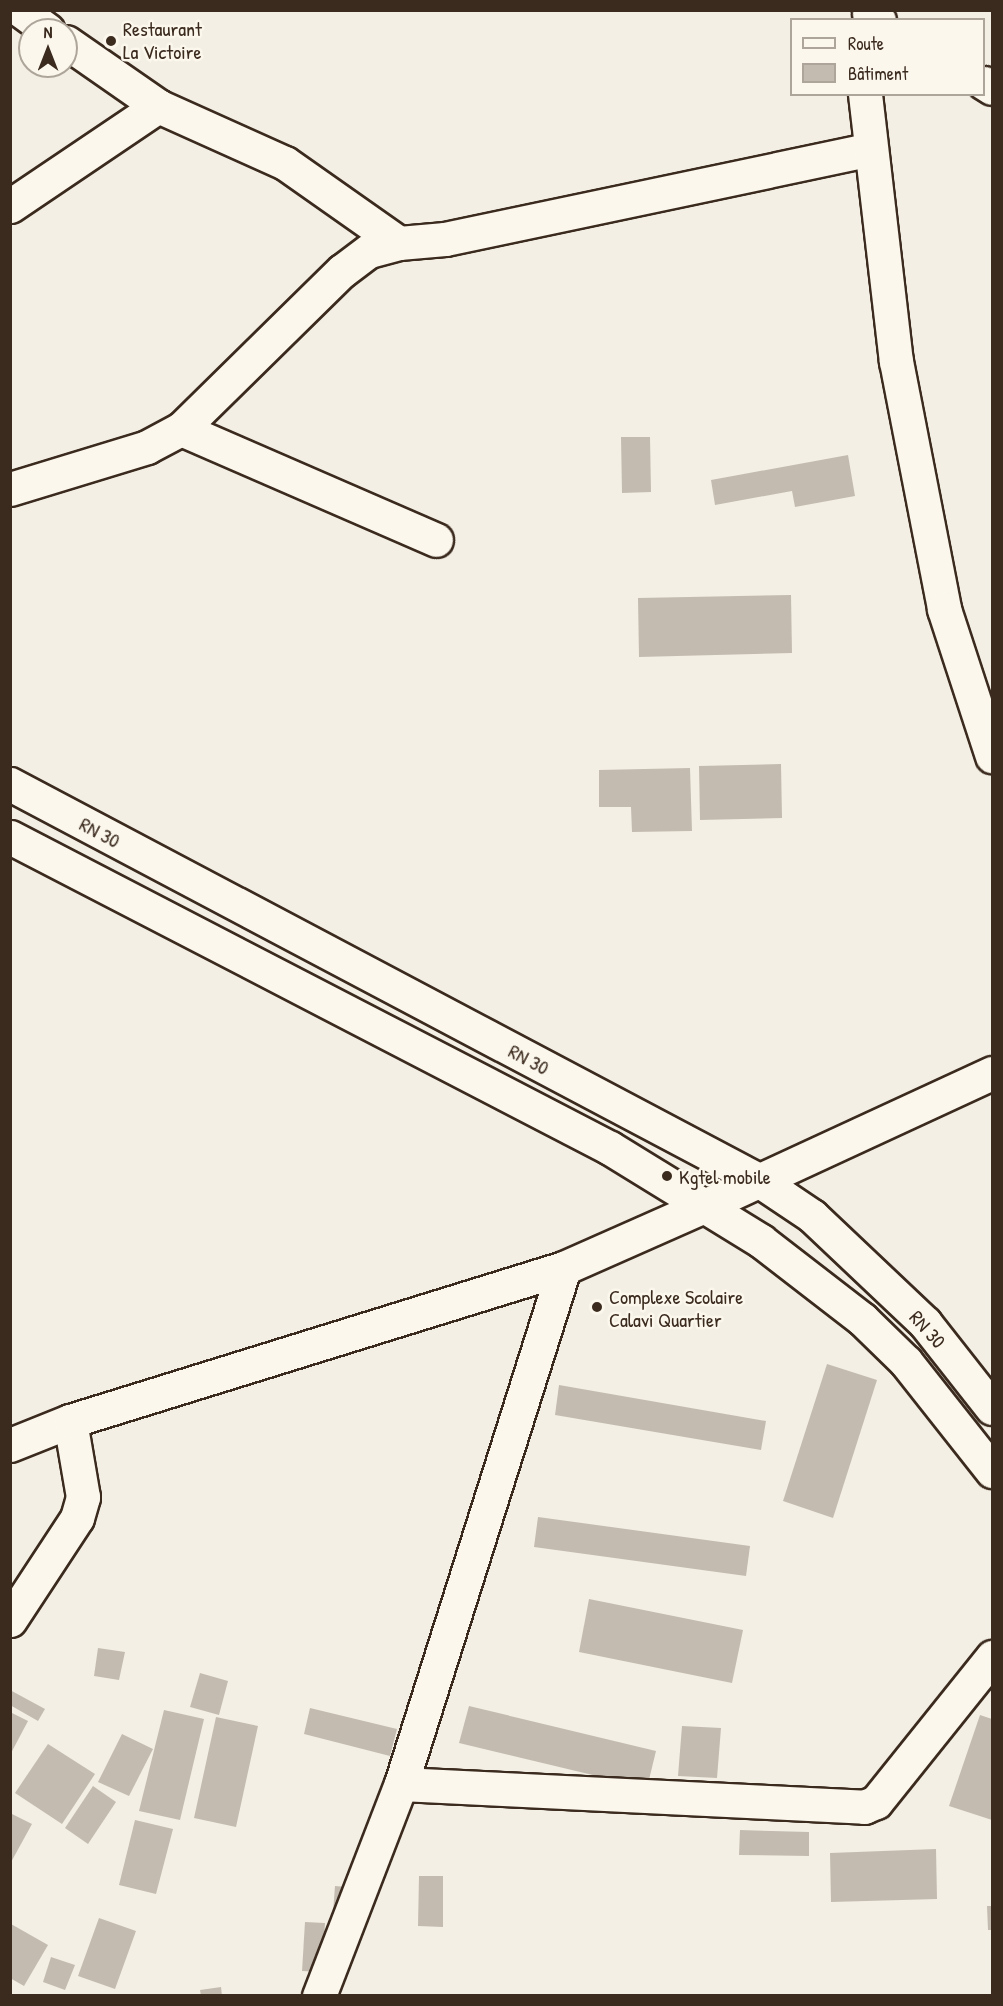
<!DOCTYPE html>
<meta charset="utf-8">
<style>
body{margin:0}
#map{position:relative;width:1003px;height:2006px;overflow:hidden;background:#f3efe4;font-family:"Patrick Hand",sans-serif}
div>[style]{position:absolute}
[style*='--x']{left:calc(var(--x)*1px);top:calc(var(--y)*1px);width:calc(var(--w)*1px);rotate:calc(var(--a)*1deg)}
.building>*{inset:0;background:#c3bbb0}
.roads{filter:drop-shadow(2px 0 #3b2a1e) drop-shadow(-2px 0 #3b2a1e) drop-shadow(0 2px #3b2a1e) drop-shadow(0 -2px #3b2a1e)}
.minor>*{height:33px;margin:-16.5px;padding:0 16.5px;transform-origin:16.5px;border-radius:16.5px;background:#fbf7ec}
.major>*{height:33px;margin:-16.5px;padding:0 16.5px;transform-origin:16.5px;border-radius:16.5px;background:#fbf7ec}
.dots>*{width:16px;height:16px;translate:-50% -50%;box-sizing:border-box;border:3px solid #fbf7ec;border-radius:50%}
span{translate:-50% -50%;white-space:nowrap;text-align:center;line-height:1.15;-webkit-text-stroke:5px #fbf7ec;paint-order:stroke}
.poi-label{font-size:20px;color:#3b2a1e}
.left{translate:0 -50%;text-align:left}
.street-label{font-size:20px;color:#3b2a1e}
.frame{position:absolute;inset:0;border:12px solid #3b2a1e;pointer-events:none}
.legend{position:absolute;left:790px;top:18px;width:195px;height:78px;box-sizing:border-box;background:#fbf7ec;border:2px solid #aea59a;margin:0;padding:8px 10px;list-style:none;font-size:18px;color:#3b2a1e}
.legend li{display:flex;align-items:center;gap:12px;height:30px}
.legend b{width:30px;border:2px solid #aea59a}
.north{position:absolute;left:18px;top:18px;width:60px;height:60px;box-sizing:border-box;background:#fbf7ec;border:2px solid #aea59a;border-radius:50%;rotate:0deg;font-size:16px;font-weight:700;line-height:24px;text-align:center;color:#3b2a1e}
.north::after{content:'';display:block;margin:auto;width:21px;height:27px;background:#3b2a1e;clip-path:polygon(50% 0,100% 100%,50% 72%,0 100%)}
</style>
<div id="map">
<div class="building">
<i style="clip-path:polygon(621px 437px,650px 437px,651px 492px,622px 493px)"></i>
<i style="clip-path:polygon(848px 455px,855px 496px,795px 507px,792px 491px,715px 505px,711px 480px)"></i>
<i style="clip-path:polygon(791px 595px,792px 653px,639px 657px,638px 598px)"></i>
<i style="clip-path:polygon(781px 764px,782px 818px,700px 820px,699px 766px)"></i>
<i style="clip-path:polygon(690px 768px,692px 831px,632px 832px,631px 807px,599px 807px,599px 770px)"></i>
<i style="clip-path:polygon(827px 1364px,877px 1380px,833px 1518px,783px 1501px)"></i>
<i style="clip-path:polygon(559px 1385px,766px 1421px,761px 1450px,555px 1415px)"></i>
<i style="clip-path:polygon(538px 1517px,750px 1546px,746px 1576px,534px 1547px)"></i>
<i style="clip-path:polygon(589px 1599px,743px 1630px,732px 1683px,579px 1652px)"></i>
<i style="clip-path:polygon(98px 1648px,125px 1652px,119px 1680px,94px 1676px)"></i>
<i style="clip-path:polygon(200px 1673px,228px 1681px,219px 1715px,190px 1707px)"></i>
<i style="clip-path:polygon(10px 1690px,45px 1709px,38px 1721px,10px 1705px)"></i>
<i style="clip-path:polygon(469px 1706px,656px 1751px,647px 1788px,459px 1743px)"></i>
<i style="clip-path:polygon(310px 1708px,397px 1729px,390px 1756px,304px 1734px)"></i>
<i style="clip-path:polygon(164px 1710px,204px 1719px,180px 1820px,139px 1811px)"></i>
<i style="clip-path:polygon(10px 1712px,28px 1721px,10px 1755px)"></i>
<i style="clip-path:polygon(980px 1715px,992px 1719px,992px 1820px,949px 1806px)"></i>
<i style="clip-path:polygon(216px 1717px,258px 1726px,236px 1827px,194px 1818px)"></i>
<i style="clip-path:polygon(682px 1726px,721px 1728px,717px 1778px,678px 1776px)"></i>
<i style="clip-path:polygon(122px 1734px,153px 1749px,129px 1796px,98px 1782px)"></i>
<i style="clip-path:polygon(48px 1744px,95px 1774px,62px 1824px,15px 1793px)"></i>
<i style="clip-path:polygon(93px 1786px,116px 1802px,88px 1844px,65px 1828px)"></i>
<i style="clip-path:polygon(10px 1813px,32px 1824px,10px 1864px)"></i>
<i style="clip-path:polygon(135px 1820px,173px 1829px,156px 1894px,119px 1885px)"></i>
<i style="clip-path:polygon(740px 1830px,809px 1832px,809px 1856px,739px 1855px)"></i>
<i style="clip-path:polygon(936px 1849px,937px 1899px,831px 1902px,830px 1853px)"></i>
<i style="clip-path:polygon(419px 1876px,443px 1876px,443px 1927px,418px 1926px)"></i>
<i style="clip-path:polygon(335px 1886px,347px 1887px,345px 1913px,333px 1913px)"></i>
<i style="clip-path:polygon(987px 1906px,992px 1906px,992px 1930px,988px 1930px)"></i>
<i style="clip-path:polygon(99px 1918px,136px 1931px,115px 1989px,78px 1976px)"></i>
<i style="clip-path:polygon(305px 1922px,325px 1923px,322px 1972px,302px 1971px)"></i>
<i style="clip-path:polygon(11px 1924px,48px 1945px,24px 1986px,10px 1978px)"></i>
<i style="clip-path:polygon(51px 1957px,75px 1965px,65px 1990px,43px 1982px)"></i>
<i style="clip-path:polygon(221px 1987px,222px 1996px,201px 1996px,200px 1990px)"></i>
</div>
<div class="roads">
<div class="minor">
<i style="--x:20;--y:10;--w:34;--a:36"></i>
<i style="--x:869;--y:13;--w:12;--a:35"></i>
<i style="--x:66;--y:42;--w:112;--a:34.8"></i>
<i style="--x:158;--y:106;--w:139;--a:24.2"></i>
<i style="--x:285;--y:163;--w:139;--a:35.1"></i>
<i style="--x:399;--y:243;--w:46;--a:-5"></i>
<i style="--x:445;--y:239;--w:433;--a:-11.9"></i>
<i style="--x:984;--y:83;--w:9;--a:32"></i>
<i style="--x:865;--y:94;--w:269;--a:83.4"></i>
<i style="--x:896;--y:361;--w:253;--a:79"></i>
<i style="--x:944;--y:609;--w:155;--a:71.9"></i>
<i style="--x:10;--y:206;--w:179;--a:-34"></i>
<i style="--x:181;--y:429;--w:278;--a:23.5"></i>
<i style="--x:10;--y:489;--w:143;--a:-17"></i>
<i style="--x:147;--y:447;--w:38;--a:-28"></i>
<i style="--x:181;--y:429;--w:226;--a:-44.5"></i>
<i style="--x:342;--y:271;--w:34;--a:-37"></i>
<i style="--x:369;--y:251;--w:31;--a:-15"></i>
<i style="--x:704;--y:1206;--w:317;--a:-24.8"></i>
<i style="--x:10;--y:1620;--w:122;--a:-56.7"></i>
<i style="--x:77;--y:1518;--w:22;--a:-74"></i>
<i style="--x:83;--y:1497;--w:77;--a:-99.7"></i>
<i style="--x:401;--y:1784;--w:464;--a:2.8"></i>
<i style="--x:864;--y:1807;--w:13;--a:-23"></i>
<i style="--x:876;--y:1802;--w:186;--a:-51.3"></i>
<i style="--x:319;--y:1996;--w:227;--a:-68.9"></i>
<i style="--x:401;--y:1784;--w:541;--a:-72.47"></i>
</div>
<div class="major">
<i style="--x:10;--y:784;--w:849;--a:27.89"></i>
<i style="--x:760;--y:1181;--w:63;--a:33.9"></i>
<i style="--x:812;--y:1216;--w:156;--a:43.4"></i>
<i style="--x:925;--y:1323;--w:108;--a:51.8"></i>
<i style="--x:10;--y:837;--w:676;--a:27.4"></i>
<i style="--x:610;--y:1148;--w:177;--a:31.6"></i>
<i style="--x:761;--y:1241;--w:128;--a:37.7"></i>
<i style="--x:862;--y:1319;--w:62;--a:44.3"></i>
<i style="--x:906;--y:1362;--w:139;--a:51.7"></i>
<i style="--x:10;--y:1445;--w:65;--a:-21.8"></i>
<i style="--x:70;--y:1421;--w:517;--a:-17.21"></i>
<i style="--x:564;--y:1268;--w:153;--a:-23.9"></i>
</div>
</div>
<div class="dots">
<i style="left:111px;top:41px;background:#3b2a1e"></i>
<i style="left:667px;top:1176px;background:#3b2a1e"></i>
<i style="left:597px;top:1307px;background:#3b2a1e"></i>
</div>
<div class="poi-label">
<span class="left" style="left:123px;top:40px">Restaurant<br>La Victoire</span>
<span class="left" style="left:679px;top:1176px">Kgtel mobile</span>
<span class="left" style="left:609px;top:1308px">Complexe Scolaire<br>Calavi Quartier</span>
</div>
<div class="street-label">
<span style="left:100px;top:832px;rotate:28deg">RN 30</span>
<span style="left:529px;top:1059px;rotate:28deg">RN 30</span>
<span style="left:928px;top:1329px;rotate:48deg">RN 30</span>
</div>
<div class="frame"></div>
<ul class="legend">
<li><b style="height:8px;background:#fbf7ec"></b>Route</li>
<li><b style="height:16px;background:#c3bbb0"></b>Bâtiment</li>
</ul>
<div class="north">N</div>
</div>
